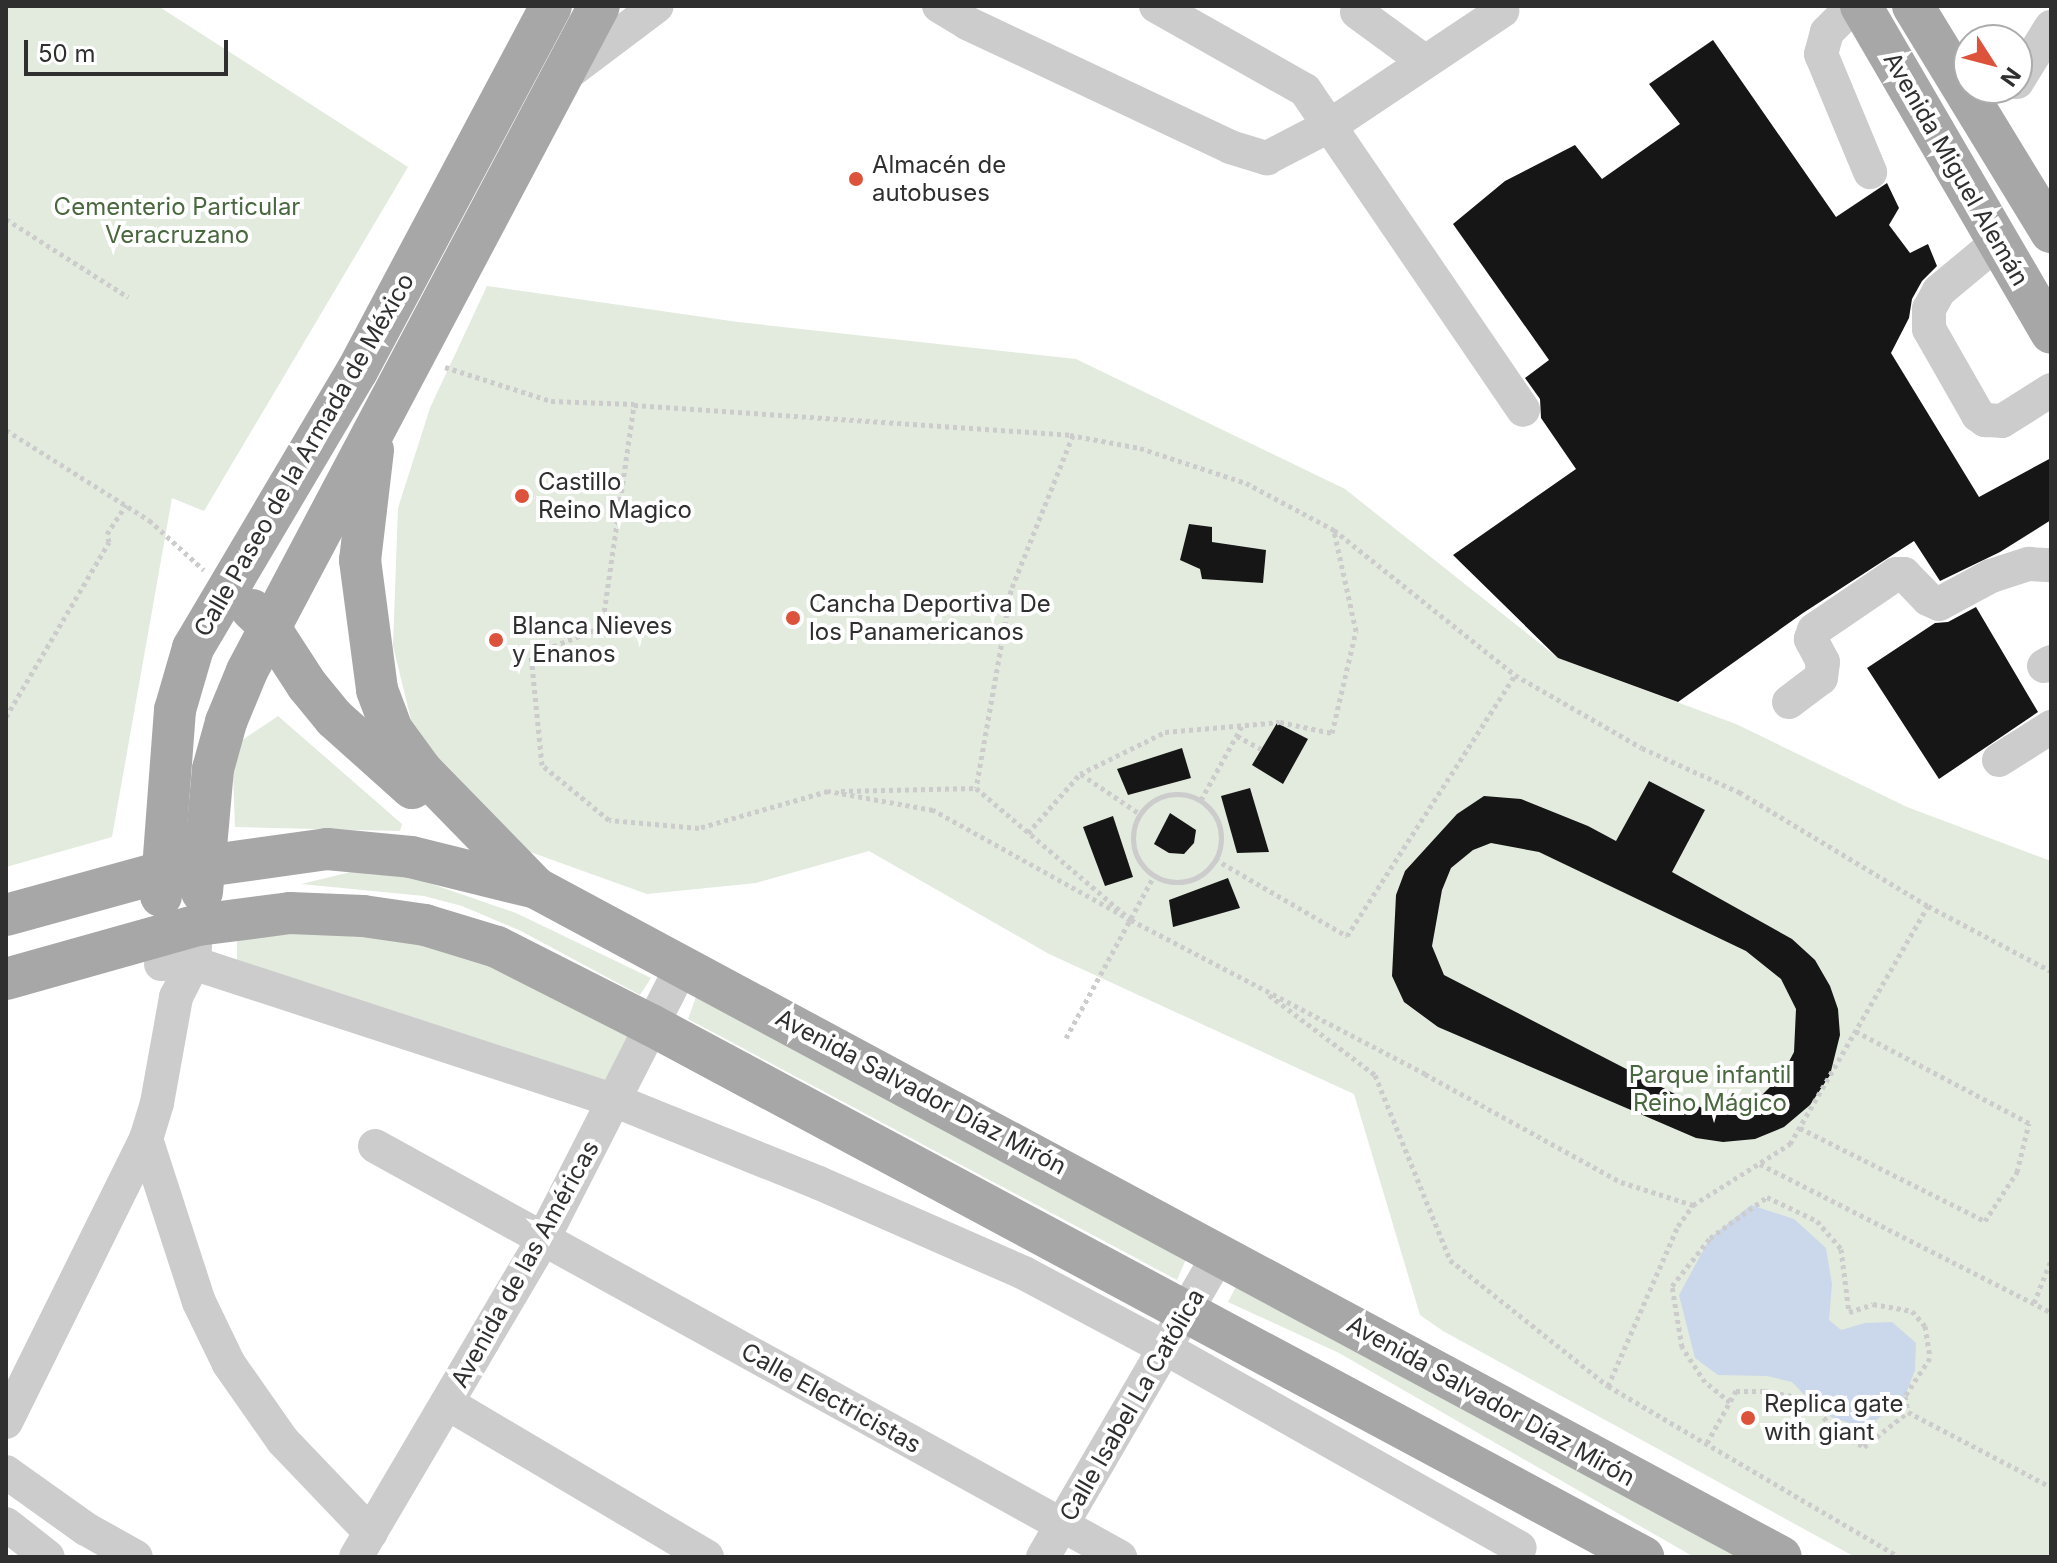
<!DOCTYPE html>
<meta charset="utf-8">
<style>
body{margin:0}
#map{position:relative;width:2057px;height:1563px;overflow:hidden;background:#fff;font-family:Inter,sans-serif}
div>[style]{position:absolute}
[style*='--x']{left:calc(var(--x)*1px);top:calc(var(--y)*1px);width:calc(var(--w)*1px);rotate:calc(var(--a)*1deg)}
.green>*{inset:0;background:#e2ebde}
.water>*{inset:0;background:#cbd7ea}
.building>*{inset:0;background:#161616}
.path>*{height:5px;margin-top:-2.5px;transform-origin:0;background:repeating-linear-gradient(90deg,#ccc 0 4px,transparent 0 8px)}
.path>.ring{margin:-2.5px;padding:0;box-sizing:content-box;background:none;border:5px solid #ccc;border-radius:50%}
.minor>*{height:34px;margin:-17px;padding:0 17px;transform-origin:17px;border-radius:17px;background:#ccc}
.major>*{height:42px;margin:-21px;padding:0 21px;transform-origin:21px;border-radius:21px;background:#a7a7a7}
.dots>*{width:22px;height:22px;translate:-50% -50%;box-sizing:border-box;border:4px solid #fff;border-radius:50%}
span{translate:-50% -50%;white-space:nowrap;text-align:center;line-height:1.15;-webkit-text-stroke:8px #fff;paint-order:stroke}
.poi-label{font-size:24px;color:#2f2f2f}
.left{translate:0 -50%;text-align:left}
.street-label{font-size:24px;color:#2f2f2f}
.park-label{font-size:24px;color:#49683f}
.frame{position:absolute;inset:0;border:8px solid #2f2f2f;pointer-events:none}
.north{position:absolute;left:1953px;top:24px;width:80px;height:80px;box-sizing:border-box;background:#fff;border:2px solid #acacac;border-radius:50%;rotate:126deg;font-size:22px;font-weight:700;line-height:32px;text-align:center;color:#2f2f2f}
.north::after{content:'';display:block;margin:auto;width:28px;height:36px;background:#dc523b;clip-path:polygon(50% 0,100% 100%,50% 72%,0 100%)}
.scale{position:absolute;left:24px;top:40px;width:204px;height:36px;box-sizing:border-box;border:4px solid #2f2f2f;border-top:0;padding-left:10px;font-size:24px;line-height:28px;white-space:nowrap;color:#2f2f2f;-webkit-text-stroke:6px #fff;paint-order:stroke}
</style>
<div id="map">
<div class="green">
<i style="clip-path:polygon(6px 6px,158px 6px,408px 167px,204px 511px,172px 498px,112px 837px,6px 867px)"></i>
<i style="clip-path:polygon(487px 286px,738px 322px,1076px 359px,1345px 489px,1558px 658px,1736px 724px,1907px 807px,2051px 861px,2051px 1557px,1855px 1557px,1443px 1331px,1420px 1315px,1354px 1094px,1049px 954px,869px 851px,756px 883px,647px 894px,497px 840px,416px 740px,393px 646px,398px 508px,430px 408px)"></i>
<i style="clip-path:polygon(278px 716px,402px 824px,400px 831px,235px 827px,232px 747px)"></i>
<i style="clip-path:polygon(391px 870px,516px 913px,651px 978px,640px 995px,521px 931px,462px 906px,424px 896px,301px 884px,355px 871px)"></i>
<i style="clip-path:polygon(360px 924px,503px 960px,631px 1038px,609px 1085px,237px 970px,237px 937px)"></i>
<i style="clip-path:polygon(697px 994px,1187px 1257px,1177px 1280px,688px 1019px)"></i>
<i style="clip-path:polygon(1239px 1281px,1764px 1557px,1694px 1557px,1339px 1353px,1228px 1302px)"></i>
</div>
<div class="water">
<i style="clip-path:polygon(1751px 1205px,1794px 1219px,1826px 1248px,1832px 1284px,1829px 1320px,1841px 1330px,1865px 1323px,1892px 1322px,1916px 1343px,1915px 1370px,1905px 1396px,1866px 1429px,1823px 1414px,1792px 1382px,1767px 1376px,1718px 1375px,1695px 1358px,1679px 1295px,1710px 1238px)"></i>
</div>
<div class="building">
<i style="clip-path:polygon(1713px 40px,1836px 217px,1887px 183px,1899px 208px,1889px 225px,1910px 253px,1928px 244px,1937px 266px,1922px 281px,1912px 299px,1909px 318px,1891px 353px,1979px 497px,2051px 458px,2051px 520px,2000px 552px,1940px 581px,1914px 541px,1803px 613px,1678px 702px,1558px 658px,1453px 555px,1576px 469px,1541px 418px,1540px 399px,1525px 378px,1549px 360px,1453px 224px,1505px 181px,1575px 145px,1602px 179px,1680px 124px,1649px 84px)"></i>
<i style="clip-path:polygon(1189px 524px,1212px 527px,1212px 542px,1266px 550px,1263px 583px,1202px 579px,1200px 569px,1180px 560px)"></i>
<i style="clip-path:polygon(1976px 607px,2038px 712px,1939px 779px,1867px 668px,1935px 623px,1948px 622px)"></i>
<i style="clip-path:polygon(1277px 723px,1308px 739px,1283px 784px,1252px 765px)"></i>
<i style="clip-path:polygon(1182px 748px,1191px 778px,1128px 795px,1117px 769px)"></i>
<i style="clip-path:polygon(evenodd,1649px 781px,1705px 810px,1672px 872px,1792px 939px,1815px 960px,1830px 986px,1838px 1009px,1840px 1035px,1830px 1075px,1810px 1105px,1784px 1127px,1755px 1139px,1723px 1142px,1696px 1138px,1438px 1027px,1404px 1002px,1392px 976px,1396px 895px,1405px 871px,1457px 814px,1484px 796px,1521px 799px,1588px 826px,1616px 841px,1649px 781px,1491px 843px,1539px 852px,1746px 951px,1781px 979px,1796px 1009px,1794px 1052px,1782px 1075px,1761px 1096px,1741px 1108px,1719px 1111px,1702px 1108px,1444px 975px,1432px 946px,1442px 890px,1451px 868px,1473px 850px,1491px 843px)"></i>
<i style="clip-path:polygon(1250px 788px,1269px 852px,1237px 853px,1221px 796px)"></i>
<i style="clip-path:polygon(1170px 813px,1196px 830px,1194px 843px,1184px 854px,1169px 853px,1154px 844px)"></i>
<i style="clip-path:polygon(1113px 816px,1133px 877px,1105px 886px,1083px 827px)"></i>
<i style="clip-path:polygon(1228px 878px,1240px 908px,1173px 927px,1169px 900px)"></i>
</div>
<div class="path">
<i style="--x:6;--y:219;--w:145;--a:32.6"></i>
<i style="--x:445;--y:367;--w:111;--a:17.8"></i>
<i style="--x:551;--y:401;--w:83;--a:2.1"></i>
<i style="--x:6;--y:430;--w:169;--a:32.2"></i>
<i style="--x:149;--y:520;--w:74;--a:42.3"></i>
<i style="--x:1070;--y:435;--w:71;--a:10.5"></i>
<i style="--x:1140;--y:448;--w:112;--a:18.3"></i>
<i style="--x:1246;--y:483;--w:100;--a:28.1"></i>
<i style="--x:1334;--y:530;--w:232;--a:38.7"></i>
<i style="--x:1515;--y:675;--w:146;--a:29.9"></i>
<i style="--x:1642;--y:748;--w:107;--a:24.4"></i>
<i style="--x:1739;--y:792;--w:221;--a:31.1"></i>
<i style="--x:1928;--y:906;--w:139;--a:27.9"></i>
<i style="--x:6;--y:717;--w:203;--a:-59.5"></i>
<i style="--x:109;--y:542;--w:8;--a:-104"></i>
<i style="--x:107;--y:534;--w:35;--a:-57"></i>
<i style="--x:1237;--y:736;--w:27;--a:28"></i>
<i style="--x:1081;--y:774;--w:71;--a:34.1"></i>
<i style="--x:841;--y:791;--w:135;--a:-1.3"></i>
<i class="ring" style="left:1133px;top:794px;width:83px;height:83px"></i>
<i style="--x:1201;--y:800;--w:87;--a:-61.1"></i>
<i style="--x:1028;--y:833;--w:79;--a:-48.6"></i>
<i style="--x:1080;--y:774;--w:95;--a:-26.3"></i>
<i style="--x:1165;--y:732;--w:115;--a:-5"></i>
<i style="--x:1280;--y:722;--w:53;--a:11.9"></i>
<i style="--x:1332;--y:733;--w:105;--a:-76.8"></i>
<i style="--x:1356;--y:631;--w:102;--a:-102.4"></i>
<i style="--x:1215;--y:859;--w:153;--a:30.3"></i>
<i style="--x:1347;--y:936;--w:310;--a:-57.2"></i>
<i style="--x:1131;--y:920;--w:227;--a:-150.9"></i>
<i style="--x:933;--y:810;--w:107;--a:-169.7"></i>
<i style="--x:828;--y:791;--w:134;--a:164"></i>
<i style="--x:699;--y:828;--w:90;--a:-174.9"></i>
<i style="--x:609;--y:820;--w:87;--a:-140.6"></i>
<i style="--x:542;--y:765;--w:111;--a:-95.7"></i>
<i style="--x:531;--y:655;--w:76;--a:-21.5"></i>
<i style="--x:602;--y:627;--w:224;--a:-81.8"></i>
<i style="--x:634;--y:405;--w:440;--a:3.9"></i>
<i style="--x:1073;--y:435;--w:167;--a:111.8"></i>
<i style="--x:1011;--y:590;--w:201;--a:100"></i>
<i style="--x:976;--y:788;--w:204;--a:40.4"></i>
<i style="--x:1131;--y:920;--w:332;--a:27.6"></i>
<i style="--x:1425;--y:1074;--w:224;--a:28.9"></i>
<i style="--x:1621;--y:1182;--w:76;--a:17.7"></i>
<i style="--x:1269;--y:995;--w:133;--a:37"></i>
<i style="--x:1375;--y:1075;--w:200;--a:67.9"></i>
<i style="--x:1450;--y:1260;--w:202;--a:38.6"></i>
<i style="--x:1608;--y:1386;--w:338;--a:30.4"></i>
<i style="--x:1066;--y:1038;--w:184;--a:-61.5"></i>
<i style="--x:1800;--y:1128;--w:207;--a:26.7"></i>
<i style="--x:1985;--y:1221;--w:59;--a:-56.9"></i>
<i style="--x:2017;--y:1172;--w:50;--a:-76.2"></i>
<i style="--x:2029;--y:1123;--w:197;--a:-152.1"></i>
<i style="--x:1760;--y:1164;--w:326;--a:27"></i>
<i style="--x:2034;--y:1303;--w:46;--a:-68.4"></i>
<i style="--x:1608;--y:1386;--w:175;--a:-66.4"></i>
<i style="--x:1678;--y:1226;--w:26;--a:-54"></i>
<i style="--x:1693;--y:1205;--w:115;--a:-32.2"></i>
<i style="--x:1790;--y:1144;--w:275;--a:-59.9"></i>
<i style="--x:1730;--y:1402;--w:32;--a:-141"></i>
<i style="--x:1705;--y:1382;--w:42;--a:-123.3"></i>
<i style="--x:1682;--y:1347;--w:62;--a:-99.3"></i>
<i style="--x:1672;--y:1286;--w:61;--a:-51.6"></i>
<i style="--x:1710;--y:1238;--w:70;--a:-35.7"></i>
<i style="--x:1767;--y:1197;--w:55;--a:25.6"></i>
<i style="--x:1817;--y:1221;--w:37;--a:49"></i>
<i style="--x:1841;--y:1249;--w:64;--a:82.8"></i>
<i style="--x:1849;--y:1312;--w:25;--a:-18"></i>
<i style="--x:1873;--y:1304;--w:40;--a:10"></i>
<i style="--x:1912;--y:1311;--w:20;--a:49"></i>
<i style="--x:1925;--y:1326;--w:32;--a:81"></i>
<i style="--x:1930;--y:1358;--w:45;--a:123.3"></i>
<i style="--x:1905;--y:1396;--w:16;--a:79"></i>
<i style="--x:1707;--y:1443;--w:60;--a:-60.9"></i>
<i style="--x:1736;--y:1391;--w:28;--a:0"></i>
<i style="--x:1764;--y:1391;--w:45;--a:10.3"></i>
<i style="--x:1808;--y:1399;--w:45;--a:49.5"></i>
<i style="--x:1837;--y:1433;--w:30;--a:27"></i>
<i style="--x:1864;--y:1447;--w:56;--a:-38.5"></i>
<i style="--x:1908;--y:1412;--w:161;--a:27.7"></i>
</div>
<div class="minor">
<i style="--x:939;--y:6;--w:33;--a:31"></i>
<i style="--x:967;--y:23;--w:291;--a:25.2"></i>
<i style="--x:1230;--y:147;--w:39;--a:17"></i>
<i style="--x:1267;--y:158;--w:72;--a:-27.3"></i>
<i style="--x:1331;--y:125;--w:206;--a:-33.7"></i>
<i style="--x:1156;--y:6;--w:171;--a:29.4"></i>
<i style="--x:1305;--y:90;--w:387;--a:55.7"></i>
<i style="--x:1853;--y:6;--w:37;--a:135"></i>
<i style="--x:1827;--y:32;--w:23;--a:105"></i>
<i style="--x:1821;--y:54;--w:128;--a:67.4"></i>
<i style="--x:1357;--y:12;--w:83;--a:36.2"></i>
<i style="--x:564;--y:76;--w:116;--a:-37"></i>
<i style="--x:2017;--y:82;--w:65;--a:-58.3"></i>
<i style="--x:1999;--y:241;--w:78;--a:140.2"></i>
<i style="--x:1939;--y:291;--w:21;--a:119"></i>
<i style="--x:1929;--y:309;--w:20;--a:90"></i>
<i style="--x:1929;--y:329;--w:99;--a:60.3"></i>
<i style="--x:1978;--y:415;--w:9;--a:36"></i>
<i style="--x:1985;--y:420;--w:17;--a:3"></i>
<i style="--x:2002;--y:421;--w:58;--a:-32.3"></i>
<i style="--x:2044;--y:666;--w:8;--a:-30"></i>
<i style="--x:1789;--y:702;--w:40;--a:-37"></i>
<i style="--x:1821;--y:678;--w:16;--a:-83"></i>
<i style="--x:1823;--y:662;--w:26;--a:-118"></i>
<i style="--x:1811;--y:639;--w:9;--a:-72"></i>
<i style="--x:1814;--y:630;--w:99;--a:-34.3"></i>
<i style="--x:1896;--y:574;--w:8;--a:0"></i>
<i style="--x:1904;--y:574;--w:35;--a:46"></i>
<i style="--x:1928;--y:599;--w:12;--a:24"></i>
<i style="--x:1939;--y:604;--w:59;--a:-28.3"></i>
<i style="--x:1991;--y:576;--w:40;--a:-18"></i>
<i style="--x:2029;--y:564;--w:22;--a:3"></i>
<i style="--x:1999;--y:760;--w:62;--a:-32.4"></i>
<i style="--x:161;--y:964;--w:32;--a:-2"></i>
<i style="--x:193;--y:963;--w:445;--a:18.1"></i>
<i style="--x:616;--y:1101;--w:219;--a:22"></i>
<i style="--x:819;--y:1183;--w:224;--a:23.7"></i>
<i style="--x:1024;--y:1273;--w:160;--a:28"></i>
<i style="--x:1165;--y:1348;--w:407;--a:29.4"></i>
<i style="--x:146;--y:1139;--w:171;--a:72"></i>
<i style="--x:199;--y:1302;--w:69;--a:64.2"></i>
<i style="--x:229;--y:1364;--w:94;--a:55"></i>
<i style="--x:283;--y:1441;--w:127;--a:46.3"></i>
<i style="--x:375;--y:1146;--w:851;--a:28.88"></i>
<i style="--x:447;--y:1403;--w:302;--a:30.6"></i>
<i style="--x:6;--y:1422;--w:316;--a:-63.7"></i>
<i style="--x:146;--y:1139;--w:38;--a:-73"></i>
<i style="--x:157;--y:1103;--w:108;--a:-79.8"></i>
<i style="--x:176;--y:997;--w:38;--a:-63"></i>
<i style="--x:193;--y:963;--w:17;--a:-83"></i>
<i style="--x:6;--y:1472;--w:98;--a:35.5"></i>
<i style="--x:86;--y:1529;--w:57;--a:29.2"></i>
<i style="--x:6;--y:1524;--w:53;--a:38.2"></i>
<i style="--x:356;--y:1557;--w:369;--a:-59.5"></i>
<i style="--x:543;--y:1239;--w:309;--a:-63"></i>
<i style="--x:1043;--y:1557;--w:352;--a:-59.8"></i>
</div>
<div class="major">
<i style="--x:1861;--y:6;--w:378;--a:59.8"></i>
<i style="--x:1913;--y:6;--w:265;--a:58.6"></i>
<i style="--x:373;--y:450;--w:111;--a:96.7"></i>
<i style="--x:360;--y:560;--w:131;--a:82.5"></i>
<i style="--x:377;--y:690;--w:43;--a:69.4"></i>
<i style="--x:392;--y:730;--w:51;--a:53.8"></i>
<i style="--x:422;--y:771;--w:163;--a:45.7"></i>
<i style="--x:252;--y:610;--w:22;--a:43"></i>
<i style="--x:268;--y:625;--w:72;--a:57"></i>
<i style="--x:307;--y:685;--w:43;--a:50.7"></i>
<i style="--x:334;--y:718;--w:105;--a:41.9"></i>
<i style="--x:202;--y:892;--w:123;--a:-84.9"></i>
<i style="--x:213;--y:769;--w:49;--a:-74.5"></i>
<i style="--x:226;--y:722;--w:55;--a:-67.6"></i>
<i style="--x:247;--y:671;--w:752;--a:-62.11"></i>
<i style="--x:161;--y:896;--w:187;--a:-85.7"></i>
<i style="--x:175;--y:710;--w:65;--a:-73.8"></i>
<i style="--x:193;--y:648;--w:322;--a:-59.4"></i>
<i style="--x:357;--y:371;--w:413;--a:-62"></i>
<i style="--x:6;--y:915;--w:162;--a:-15.4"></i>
<i style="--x:162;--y:872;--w:167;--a:-7.9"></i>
<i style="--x:327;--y:849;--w:84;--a:5.4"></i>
<i style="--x:411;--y:857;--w:129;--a:13.9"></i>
<i style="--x:536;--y:888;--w:1413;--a:28.25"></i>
<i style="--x:6;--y:979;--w:199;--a:-15.7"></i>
<i style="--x:198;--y:925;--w:93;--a:-7.4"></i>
<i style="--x:290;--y:913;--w:73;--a:2.4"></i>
<i style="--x:363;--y:916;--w:63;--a:8.3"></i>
<i style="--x:425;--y:925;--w:75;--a:17"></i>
<i style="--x:497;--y:947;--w:173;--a:26.9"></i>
<i style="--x:651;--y:1025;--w:1126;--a:28.2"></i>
</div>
<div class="dots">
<i style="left:856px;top:179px;background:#dc523b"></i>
<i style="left:522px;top:496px;background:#dc523b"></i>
<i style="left:793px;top:618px;background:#dc523b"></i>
<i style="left:496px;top:640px;background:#dc523b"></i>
<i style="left:1748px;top:1418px;background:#dc523b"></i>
</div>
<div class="poi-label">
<span class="left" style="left:872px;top:179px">Almacén de<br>autobuses</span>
<span class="left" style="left:538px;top:496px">Castillo<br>Reino Magico</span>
<span class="left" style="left:809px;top:618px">Cancha Deportiva De<br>los Panamericanos</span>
<span class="left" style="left:512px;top:640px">Blanca Nieves<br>y Enanos</span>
<span class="left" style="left:1764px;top:1418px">Replica gate<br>with giant</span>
</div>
<div class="street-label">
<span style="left:1956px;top:169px;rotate:60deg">Avenida Miguel Alemán</span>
<span style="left:304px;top:455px;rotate:-60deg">Calle Paseo de la Armada de México</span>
<span style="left:921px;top:1092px;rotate:28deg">Avenida Salvador Díaz Mirón</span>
<span style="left:525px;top:1264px;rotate:-61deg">Avenida de las Américas</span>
<span style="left:831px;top:1398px;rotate:29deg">Calle Electricistas</span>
<span style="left:1491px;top:1401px;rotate:29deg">Avenida Salvador Díaz Mirón</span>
<span style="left:1132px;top:1405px;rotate:-60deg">Calle Isabel La Católica</span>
</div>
<div class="park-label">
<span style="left:177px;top:221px">Cementerio Particular<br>Veracruzano</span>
<span style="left:1710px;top:1089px">Parque infantil<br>Reino Mágico</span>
</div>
<div class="frame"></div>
<div class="north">N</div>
<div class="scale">50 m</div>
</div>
